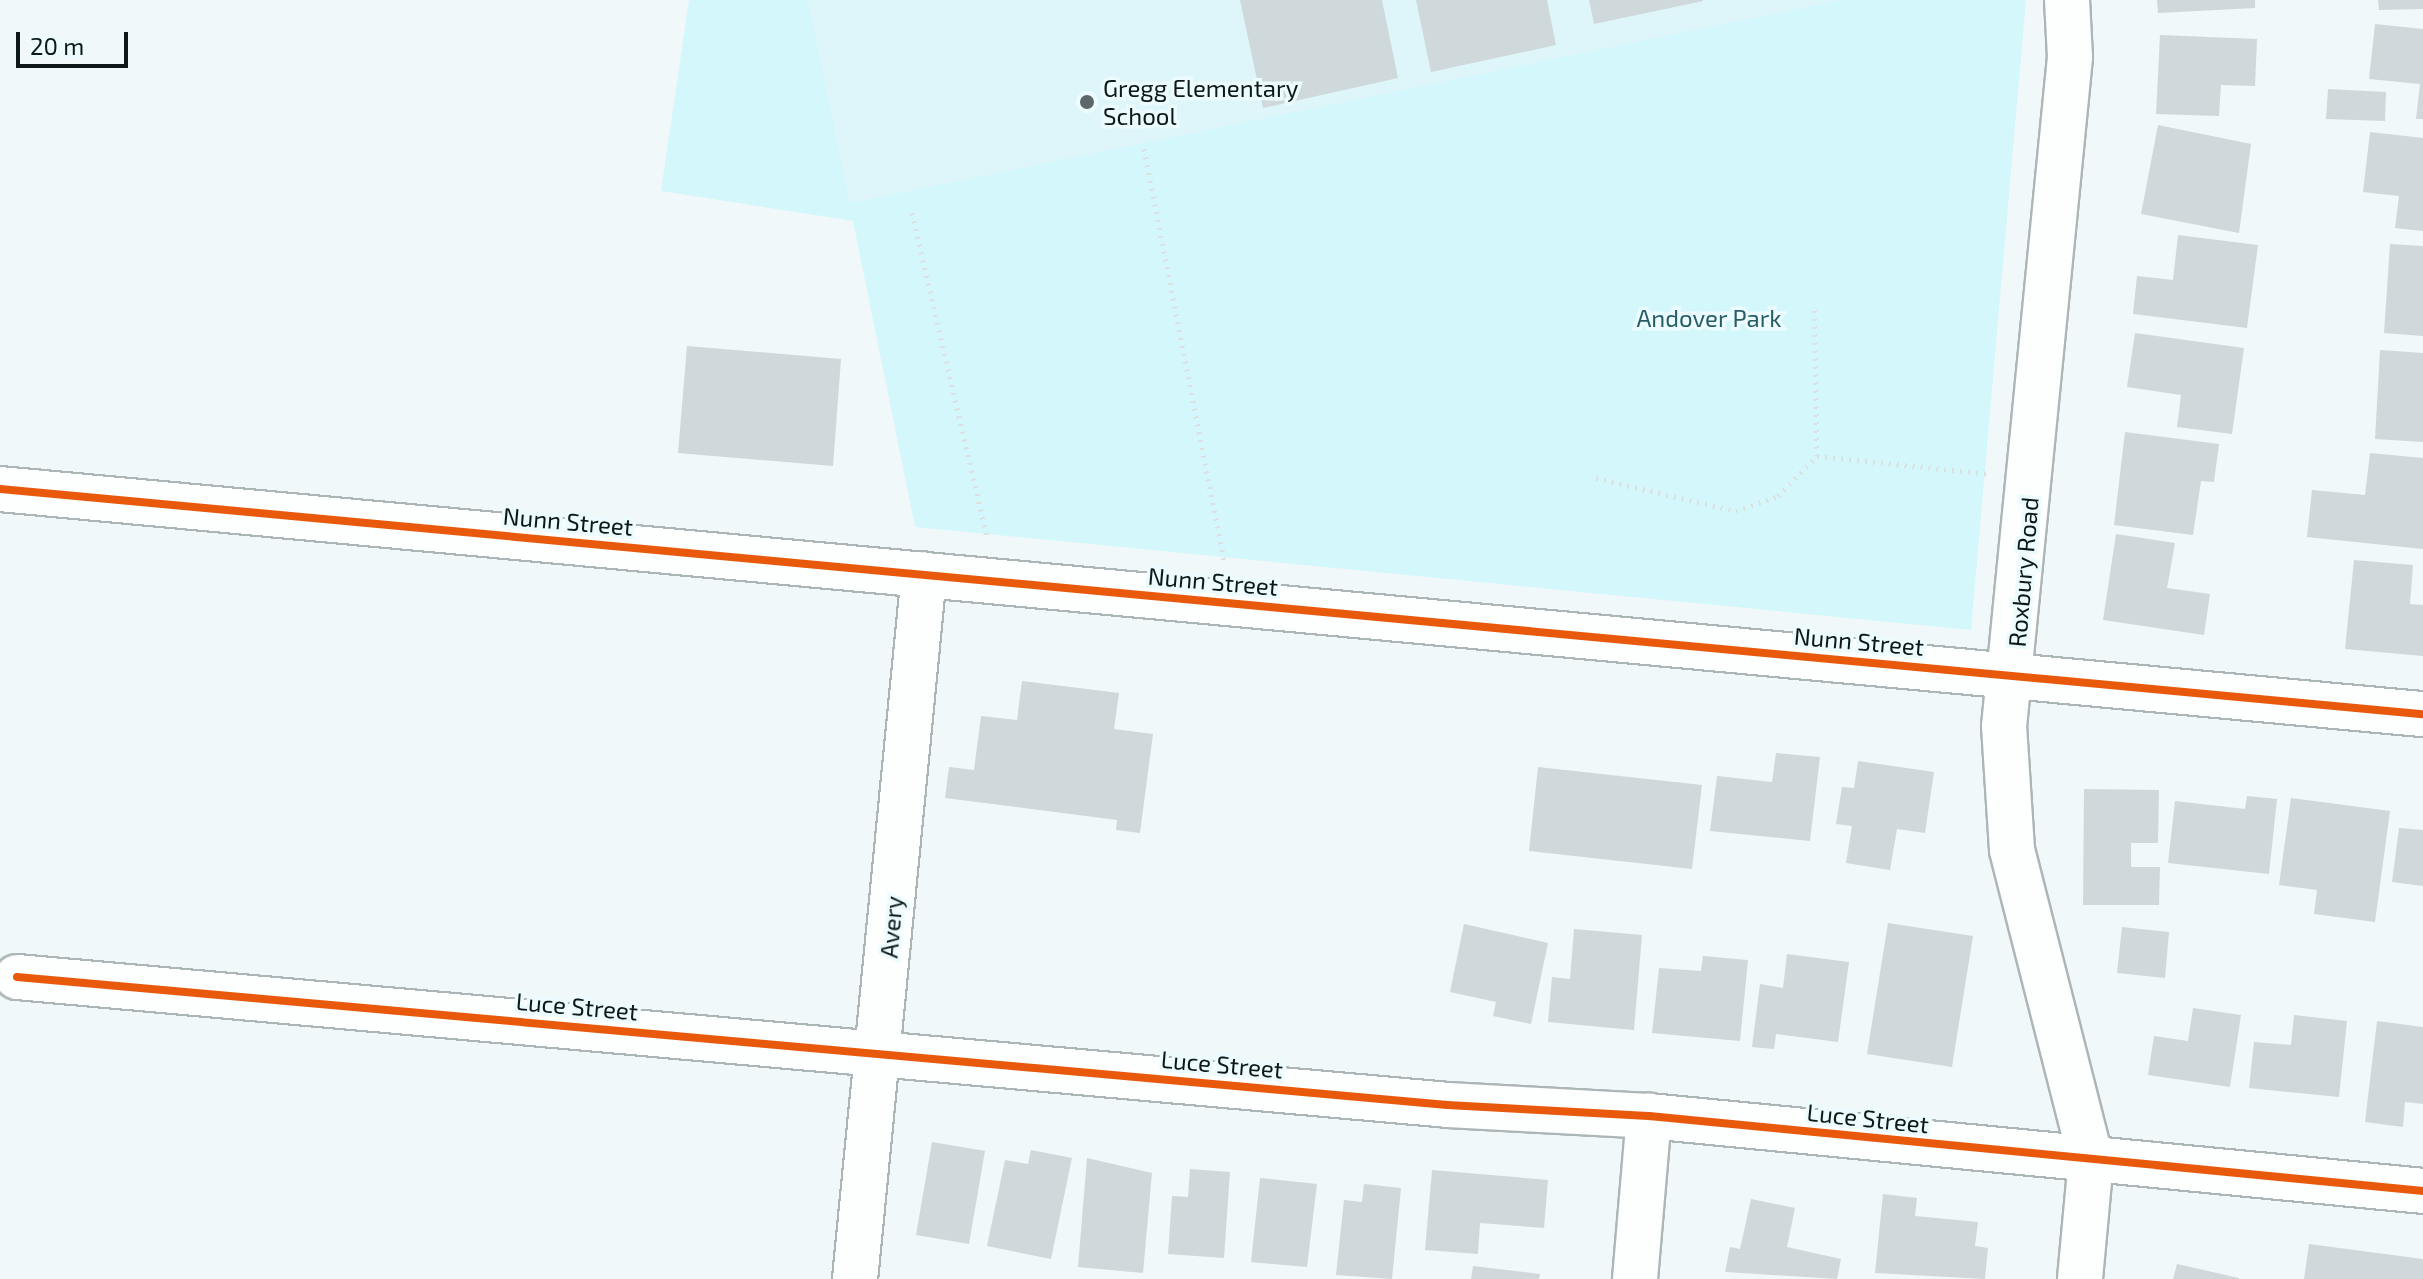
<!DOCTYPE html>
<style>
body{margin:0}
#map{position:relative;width:2423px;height:1279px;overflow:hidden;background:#f0f8fa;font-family:"Exo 2",sans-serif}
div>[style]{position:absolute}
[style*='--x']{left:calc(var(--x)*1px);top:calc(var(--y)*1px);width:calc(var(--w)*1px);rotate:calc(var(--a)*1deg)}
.built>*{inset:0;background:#def6f9}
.green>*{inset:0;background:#d4f7fc}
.building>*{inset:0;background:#cfd8da}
.path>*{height:5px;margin-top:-2.5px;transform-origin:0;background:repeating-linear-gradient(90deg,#dde0e0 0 2px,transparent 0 8px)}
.roads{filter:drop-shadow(2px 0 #adb6b7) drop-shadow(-2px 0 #adb6b7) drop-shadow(0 2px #adb6b7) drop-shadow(0 -2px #adb6b7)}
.minor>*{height:44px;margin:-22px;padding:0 22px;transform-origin:22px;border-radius:22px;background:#fdfefe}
.cycleway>*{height:8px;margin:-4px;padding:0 4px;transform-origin:4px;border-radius:4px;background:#e8590c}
.dots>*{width:22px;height:22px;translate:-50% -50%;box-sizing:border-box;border:4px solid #ecfcfe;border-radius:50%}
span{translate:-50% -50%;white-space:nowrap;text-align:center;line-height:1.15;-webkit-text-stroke:7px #ecfcfe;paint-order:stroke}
.poi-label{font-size:24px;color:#0e1819}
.left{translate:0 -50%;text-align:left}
.park-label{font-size:24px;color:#275e66}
.street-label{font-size:24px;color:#0e1819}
.scale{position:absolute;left:16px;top:32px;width:112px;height:36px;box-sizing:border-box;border:4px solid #0e1819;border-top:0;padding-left:10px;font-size:24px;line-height:28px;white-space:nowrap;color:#0e1819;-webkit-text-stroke:6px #ecfcfe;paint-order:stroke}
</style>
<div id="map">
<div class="built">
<i style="clip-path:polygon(808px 0,1840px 0,850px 203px)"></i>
</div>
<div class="green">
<i style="clip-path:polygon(689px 0,808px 0,850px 203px,1840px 0,2026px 0,1971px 630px,915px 527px,853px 221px,661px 191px)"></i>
</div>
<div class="building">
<i style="clip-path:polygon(1240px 0,1382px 0,1398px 78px,1263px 108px)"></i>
<i style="clip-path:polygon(1416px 0,1547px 0,1556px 45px,1431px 72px)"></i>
<i style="clip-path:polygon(1589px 0,1703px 0,1703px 1px,1594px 24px)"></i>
<i style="clip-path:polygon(2157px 0,2255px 0,2255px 8px,2158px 13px)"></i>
<i style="clip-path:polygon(2378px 0,2423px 0,2423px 9px,2379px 10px)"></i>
<i style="clip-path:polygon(2375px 24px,2423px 29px,2423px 119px,2416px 119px,2420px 84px,2369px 79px)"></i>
<i style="clip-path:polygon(2160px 35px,2257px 39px,2255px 86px,2221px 85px,2219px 116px,2156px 114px)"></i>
<i style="clip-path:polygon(2328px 89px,2386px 92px,2385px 121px,2326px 119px)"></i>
<i style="clip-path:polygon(2158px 125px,2251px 144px,2239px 233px,2141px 214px)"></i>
<i style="clip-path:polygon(2370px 132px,2423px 138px,2423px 231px,2395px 228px,2399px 196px,2363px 192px)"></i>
<i style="clip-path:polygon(2178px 235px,2258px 245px,2247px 328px,2133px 314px,2137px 276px,2173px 280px)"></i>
<i style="clip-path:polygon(2390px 244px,2423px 246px,2423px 336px,2384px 333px)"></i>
<i style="clip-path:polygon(2135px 333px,2244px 348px,2232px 434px,2177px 427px,2181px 395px,2127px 387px)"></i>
<i style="clip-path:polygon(687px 346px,841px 359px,833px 466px,678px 453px)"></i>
<i style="clip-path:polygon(2380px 350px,2423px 353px,2423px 442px,2375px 439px)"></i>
<i style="clip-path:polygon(2125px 432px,2219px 444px,2214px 482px,2201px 481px,2193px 535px,2114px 525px)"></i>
<i style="clip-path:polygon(2370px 453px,2423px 458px,2423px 549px,2307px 537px,2312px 490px,2365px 495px)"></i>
<i style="clip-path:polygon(2116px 534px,2175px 543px,2167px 588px,2210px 594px,2204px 635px,2103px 620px)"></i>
<i style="clip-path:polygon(2354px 560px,2413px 565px,2410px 604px,2423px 605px,2423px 656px,2345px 649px)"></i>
<i style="clip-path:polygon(1022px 681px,1119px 693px,1114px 729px,1153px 734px,1140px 833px,1116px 830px,1117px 820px,945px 798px,949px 767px,974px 770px,981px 716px,1017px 720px)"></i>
<i style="clip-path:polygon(1776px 753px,1820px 757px,1810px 841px,1710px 831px,1717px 776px,1772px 782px)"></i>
<i style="clip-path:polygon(1858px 761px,1934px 772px,1925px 833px,1897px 829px,1890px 870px,1846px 863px,1852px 826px,1836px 824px,1842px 787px,1854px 788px)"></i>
<i style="clip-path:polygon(1538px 767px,1702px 785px,1692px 869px,1529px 851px)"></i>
<i style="clip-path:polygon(2084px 789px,2159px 790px,2158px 843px,2131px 843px,2131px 867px,2160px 867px,2159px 905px,2083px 905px)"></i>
<i style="clip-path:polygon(2247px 796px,2277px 799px,2269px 874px,2168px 863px,2175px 801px,2245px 809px)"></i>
<i style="clip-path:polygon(2291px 798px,2390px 811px,2375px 922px,2314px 914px,2317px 890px,2279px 885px)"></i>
<i style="clip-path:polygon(2399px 828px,2423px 830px,2423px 886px,2392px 882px)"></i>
<i style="clip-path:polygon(1888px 923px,1973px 936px,1952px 1067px,1867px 1054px)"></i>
<i style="clip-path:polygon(1464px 924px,1548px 943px,1531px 1024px,1493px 1016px,1496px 1002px,1450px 992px)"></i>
<i style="clip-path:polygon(2122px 927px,2169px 932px,2165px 978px,2117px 973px)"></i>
<i style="clip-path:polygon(1574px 929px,1642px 935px,1634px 1030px,1548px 1022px,1552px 977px,1570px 979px)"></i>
<i style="clip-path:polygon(1787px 954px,1849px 962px,1838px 1042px,1776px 1034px,1774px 1049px,1752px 1047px,1760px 984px,1783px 988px)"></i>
<i style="clip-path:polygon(1703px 956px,1748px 960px,1740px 1041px,1652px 1033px,1659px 968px,1701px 971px)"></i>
<i style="clip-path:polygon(2193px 1008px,2241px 1015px,2230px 1087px,2148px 1075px,2154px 1036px,2188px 1041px)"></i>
<i style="clip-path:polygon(2294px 1015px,2347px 1021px,2339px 1097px,2249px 1088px,2254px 1042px,2291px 1045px)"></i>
<i style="clip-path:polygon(2377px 1021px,2423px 1027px,2423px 1104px,2405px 1102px,2403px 1127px,2365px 1122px)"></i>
<i style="clip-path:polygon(932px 1142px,985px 1151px,969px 1244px,916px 1235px)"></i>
<i style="clip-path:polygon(1031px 1150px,1072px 1158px,1051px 1259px,987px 1246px,1005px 1160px,1028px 1164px)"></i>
<i style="clip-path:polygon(1087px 1158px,1152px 1173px,1143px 1273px,1078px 1267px)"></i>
<i style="clip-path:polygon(1190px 1169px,1230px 1172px,1224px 1258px,1168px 1254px,1172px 1196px,1188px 1197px)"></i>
<i style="clip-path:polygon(1432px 1170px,1548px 1180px,1544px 1228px,1480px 1223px,1478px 1254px,1425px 1250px)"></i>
<i style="clip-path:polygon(1260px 1178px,1317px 1184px,1307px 1267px,1251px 1262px)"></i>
<i style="clip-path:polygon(1364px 1184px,1401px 1188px,1392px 1279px,1336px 1275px,1344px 1200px,1362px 1202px)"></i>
<i style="clip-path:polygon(1883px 1194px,1917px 1198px,1915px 1216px,1978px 1222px,1975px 1246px,1988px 1248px,1985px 1279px,1875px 1273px)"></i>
<i style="clip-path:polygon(1751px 1199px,1795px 1208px,1787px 1247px,1841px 1259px,1837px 1279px,1725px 1272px,1730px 1247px,1740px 1249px)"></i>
<i style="clip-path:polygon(2309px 1244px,2423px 1259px,2423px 1279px,2304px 1279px)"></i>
<i style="clip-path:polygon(2177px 1264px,2239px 1278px,2239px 1279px,2173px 1279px)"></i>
<i style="clip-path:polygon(1473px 1266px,1540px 1274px,1539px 1279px,1471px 1279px)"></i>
</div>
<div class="path">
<i style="--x:1144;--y:149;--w:423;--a:79"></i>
<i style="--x:912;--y:213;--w:335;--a:77"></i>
<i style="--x:1817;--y:456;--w:175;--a:5.9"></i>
<i style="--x:1596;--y:478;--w:144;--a:13.3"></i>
<i style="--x:1736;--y:511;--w:45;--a:-19.7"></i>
<i style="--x:1778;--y:496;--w:56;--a:-45.7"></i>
<i style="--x:1817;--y:456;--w:150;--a:-91.1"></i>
</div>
<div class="roads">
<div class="minor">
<i style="--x:2067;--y:0;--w:57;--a:87"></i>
<i style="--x:2070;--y:57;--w:672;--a:95.63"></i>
<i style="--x:2004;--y:726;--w:124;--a:86.3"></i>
<i style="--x:2012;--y:850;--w:320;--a:75.7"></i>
<i style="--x:2091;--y:1160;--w:120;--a:95.3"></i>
<i style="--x:0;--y:489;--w:2433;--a:5.31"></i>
<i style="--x:17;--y:977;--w:1436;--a:5.11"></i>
<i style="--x:1447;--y:1105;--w:202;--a:3.1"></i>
<i style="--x:1649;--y:1116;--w:778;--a:5.53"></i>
<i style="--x:855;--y:1279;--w:708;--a:-84.41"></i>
<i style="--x:1635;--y:1279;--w:164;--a:-85.1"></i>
</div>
</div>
<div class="cycleway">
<i style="--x:0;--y:489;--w:2433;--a:5.31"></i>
<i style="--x:17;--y:977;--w:1436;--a:5.11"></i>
<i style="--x:1447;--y:1105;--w:202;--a:3.1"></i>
<i style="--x:1649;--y:1116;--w:778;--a:5.53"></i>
</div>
<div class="dots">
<i style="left:1087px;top:102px;background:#5d6668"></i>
</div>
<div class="poi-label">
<span class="left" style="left:1103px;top:102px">Gregg Elementary<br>School</span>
</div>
<div class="park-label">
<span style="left:1709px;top:318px">Andover Park</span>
</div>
<div class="street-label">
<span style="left:568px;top:521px;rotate:5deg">Nunn Street</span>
<span style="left:2023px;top:572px;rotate:-85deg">Roxbury Road</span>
<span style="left:1213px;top:581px;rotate:5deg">Nunn Street</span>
<span style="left:1859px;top:641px;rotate:5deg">Nunn Street</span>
<span style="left:891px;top:927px;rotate:-85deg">Avery</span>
<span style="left:577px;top:1006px;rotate:5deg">Luce Street</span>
<span style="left:1222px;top:1064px;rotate:5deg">Luce Street</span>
<span style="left:1868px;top:1118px;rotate:6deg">Luce Street</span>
</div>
<div class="scale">20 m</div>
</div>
